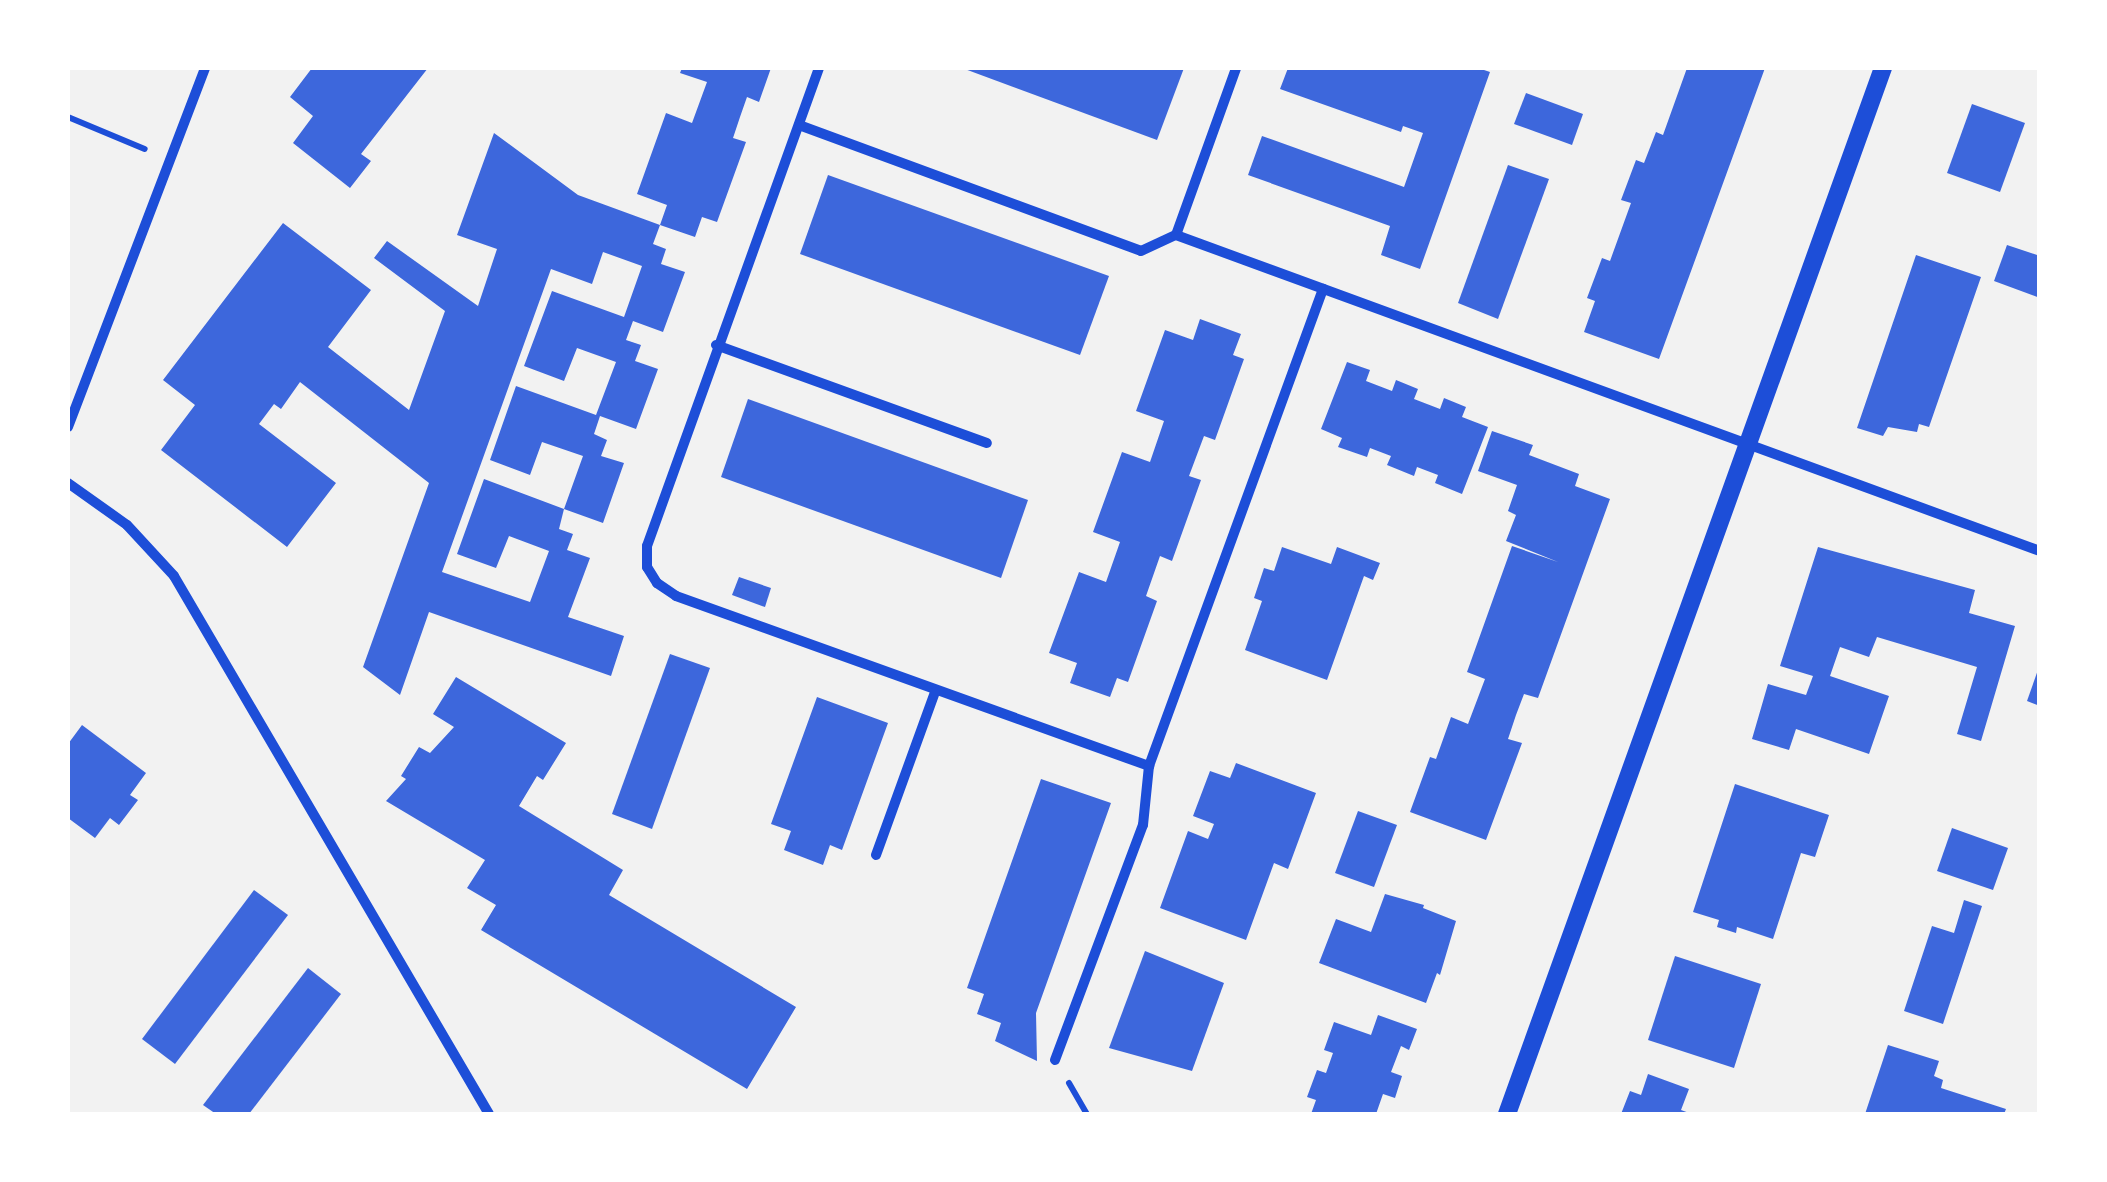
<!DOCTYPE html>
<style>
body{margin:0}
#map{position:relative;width:2107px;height:1182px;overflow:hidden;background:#f2f2f2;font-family:"DejaVu Sans",sans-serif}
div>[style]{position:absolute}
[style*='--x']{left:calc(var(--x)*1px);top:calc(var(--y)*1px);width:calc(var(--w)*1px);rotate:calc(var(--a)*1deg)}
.building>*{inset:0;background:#3d67dc}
.path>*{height:6px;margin:-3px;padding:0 3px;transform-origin:3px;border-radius:3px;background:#1d4ed8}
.minor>*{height:10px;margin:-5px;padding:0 5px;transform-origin:5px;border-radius:5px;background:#1d4ed8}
.tertiary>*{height:18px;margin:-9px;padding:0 9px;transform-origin:9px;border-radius:9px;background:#1d4ed8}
span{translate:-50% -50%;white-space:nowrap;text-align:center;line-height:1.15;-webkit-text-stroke:8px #fff;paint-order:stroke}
.frame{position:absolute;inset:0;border:70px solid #fff;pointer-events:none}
</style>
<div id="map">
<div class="building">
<i style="clip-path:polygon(312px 68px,428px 68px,361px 154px,371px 161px,350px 188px,293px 143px,313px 116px,290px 97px)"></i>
<i style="clip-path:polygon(evenodd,682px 68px,771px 68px,759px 102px,747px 97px,740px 117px,733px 138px,746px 142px,717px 222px,702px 217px,695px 237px,660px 225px,653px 244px,666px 249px,661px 264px,685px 272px,663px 332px,633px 321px,626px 340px,641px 345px,635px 361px,658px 369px,636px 429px,600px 416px,594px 434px,607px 440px,601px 456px,624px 463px,603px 523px,564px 509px,559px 529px,573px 534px,567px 550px,590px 558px,568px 617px,624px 636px,611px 676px,429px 612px,400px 695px,363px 667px,429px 483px,300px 382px,281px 409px,274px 404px,259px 424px,336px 483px,287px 547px,161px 450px,195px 405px,163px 380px,283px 223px,371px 290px,328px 347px,409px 410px,445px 311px,374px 258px,387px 241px,478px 306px,497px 249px,457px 235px,494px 133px,578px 195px,660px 225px,667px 205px,637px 194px,666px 113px,692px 123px,707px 82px,680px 73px,682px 68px,603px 252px,642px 266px,624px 317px,552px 291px,524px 366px,564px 381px,577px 348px,616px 362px,596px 415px,516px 386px,490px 460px,530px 475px,542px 442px,583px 456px,564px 509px,484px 479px,457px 554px,496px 568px,509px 536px,549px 551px,530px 602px,442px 572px,551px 269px,592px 284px,603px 252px)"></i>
<i style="clip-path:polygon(962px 68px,1184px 68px,1157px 140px)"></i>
<i style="clip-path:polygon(1288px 68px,1478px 68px,1490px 72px,1420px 269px,1381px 255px,1390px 226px,1248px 175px,1262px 136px,1404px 187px,1423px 133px,1403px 126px,1401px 132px,1280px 89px)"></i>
<i style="clip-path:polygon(1687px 68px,1765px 68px,1659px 359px,1584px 332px,1595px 301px,1587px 298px,1602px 258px,1610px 261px,1631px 203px,1621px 200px,1636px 160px,1644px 163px,1656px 132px,1663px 135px)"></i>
<i style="clip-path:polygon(1526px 93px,1583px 114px,1572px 145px,1514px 124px)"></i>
<i style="clip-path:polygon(1972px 104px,2025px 123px,2000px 192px,1947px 173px)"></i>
<i style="clip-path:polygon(1508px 165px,1549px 179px,1498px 319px,1458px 303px)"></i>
<i style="clip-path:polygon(828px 175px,1109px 276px,1080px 355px,800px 254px)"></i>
<i style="clip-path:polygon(2007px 245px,2040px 256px,2040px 298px,1994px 281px)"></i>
<i style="clip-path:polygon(1916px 255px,1981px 277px,1929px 427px,1919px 424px,1917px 432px,1888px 427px,1883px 436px,1857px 428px)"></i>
<i style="clip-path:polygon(1200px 319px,1241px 334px,1233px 355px,1244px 359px,1215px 440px,1204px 436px,1189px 476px,1201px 480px,1172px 561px,1160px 556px,1146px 596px,1157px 601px,1128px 682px,1117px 678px,1110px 697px,1070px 683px,1077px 663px,1049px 653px,1079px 572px,1106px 582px,1120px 542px,1093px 532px,1122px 452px,1150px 462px,1164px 421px,1136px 411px,1165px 330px,1193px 340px)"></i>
<i style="clip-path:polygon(1347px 362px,1370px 370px,1366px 381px,1392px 391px,1396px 380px,1418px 389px,1414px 399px,1440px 409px,1444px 398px,1466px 407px,1462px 417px,1488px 427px,1462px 494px,1435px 483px,1438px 475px,1417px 467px,1414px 476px,1387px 465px,1391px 456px,1370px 448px,1367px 457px,1338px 447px,1342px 438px,1321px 429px)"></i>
<i style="clip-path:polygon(748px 399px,1028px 500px,1001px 578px,721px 477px)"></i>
<i style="clip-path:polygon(1492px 431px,1533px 445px,1529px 455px,1579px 474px,1575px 486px,1610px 499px,1538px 698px,1524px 694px,1516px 715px,1508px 739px,1522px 743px,1486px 840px,1410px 812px,1430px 757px,1436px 759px,1451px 717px,1468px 724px,1485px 679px,1467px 672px,1512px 546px,1558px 562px,1506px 541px,1516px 515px,1508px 511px,1517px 485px,1478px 471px)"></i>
<i style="clip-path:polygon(1282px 547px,1331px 564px,1337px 547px,1380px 563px,1373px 580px,1364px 576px,1327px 680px,1245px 650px,1262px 601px,1254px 598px,1264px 568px,1274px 571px)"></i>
<i style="clip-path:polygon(1818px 547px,1975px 590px,1969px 613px,2015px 626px,1981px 741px,1957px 734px,1977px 667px,1877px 637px,1869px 657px,1840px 647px,1830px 676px,1889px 696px,1869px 754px,1796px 729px,1789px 750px,1752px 739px,1768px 684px,1806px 695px,1813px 676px,1780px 666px)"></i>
<i style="clip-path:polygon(739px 577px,771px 588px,765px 607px,732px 595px)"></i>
<i style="clip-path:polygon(670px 654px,710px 668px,652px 829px,612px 814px)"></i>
<i style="clip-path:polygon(2039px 667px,2040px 667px,2040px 706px,2027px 701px)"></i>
<i style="clip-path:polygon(456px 677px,566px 743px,543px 780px,537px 776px,519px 806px,623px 870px,609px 895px,796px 1007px,747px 1089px,481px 930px,496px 905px,467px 888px,485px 860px,386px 801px,406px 779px,401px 776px,419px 747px,430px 753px,454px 727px,433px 714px)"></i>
<i style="clip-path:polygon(817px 697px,888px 723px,842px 850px,830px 845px,823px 865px,784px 850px,791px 831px,771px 824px)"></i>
<i style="clip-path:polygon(82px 725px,146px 773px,130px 795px,138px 800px,119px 825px,110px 818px,95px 838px,68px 818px,68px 744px)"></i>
<i style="clip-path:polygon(1236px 763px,1316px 793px,1288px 869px,1274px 863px,1246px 940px,1160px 908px,1188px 831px,1208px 839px,1214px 824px,1193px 816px,1210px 771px,1230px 778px)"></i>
<i style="clip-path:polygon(1041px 779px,1111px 803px,1036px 1013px,1037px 1061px,995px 1041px,1001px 1023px,977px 1014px,984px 994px,967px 988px)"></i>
<i style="clip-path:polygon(1735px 784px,1829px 815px,1815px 857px,1801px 853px,1773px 939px,1737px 927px,1736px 933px,1717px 927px,1719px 920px,1693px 912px)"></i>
<i style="clip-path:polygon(1358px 811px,1397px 825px,1374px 887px,1335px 873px)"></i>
<i style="clip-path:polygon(1952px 828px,2008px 848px,1993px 890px,1937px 871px)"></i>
<i style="clip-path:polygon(254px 890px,288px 915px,175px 1064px,142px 1039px)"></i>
<i style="clip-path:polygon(1385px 894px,1424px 905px,1423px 908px,1456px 921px,1440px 975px,1437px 973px,1426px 1003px,1319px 963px,1336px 919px,1371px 932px)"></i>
<i style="clip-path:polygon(1964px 900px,1982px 906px,1943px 1024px,1904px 1011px,1932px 926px,1954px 933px)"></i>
<i style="clip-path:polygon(1145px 951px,1224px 983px,1192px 1071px,1109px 1048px)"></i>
<i style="clip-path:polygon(1675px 956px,1761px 984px,1734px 1068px,1648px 1040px)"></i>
<i style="clip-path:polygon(308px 968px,341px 994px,249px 1114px,216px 1114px,203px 1105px)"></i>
<i style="clip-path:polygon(1378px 1015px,1417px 1029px,1409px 1050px,1401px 1046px,1391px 1072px,1402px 1076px,1395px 1098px,1383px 1094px,1376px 1114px,1311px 1114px,1316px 1100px,1307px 1097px,1317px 1070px,1326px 1073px,1333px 1053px,1324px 1050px,1334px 1022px,1371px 1035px)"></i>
<i style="clip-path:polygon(1888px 1045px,1939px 1061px,1934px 1076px,1943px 1080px,1941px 1088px,2006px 1109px,2004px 1114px,1865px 1114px)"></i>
<i style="clip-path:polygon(1648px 1074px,1689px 1089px,1681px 1110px,1692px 1114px,1621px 1114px,1630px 1091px,1641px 1095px)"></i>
</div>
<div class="path">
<i style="--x:68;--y:117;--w:83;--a:22.6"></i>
<i style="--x:1069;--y:1083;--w:36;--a:60"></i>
</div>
<div class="minor">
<i style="--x:819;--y:68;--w:508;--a:109.79"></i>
<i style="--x:647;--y:546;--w:21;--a:90"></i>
<i style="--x:647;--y:567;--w:19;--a:58"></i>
<i style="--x:657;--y:583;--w:23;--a:34"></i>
<i style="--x:676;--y:596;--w:503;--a:19.77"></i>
<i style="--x:1149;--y:766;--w:508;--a:-69.96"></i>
<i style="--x:799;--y:125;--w:364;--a:20.2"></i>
<i style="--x:1141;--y:251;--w:38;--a:-25"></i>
<i style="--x:1176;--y:235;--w:920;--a:20.09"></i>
<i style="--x:1176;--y:235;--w:177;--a:-70.2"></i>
<i style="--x:716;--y:345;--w:288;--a:19.9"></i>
<i style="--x:68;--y:427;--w:384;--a:-69.1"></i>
<i style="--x:68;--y:483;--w:72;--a:35.4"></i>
<i style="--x:127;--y:525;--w:69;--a:47.3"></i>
<i style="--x:174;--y:576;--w:623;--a:59.65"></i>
<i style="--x:876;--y:855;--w:173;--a:-70.1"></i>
<i style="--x:1055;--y:1060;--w:251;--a:-69.5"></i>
<i style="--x:1143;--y:825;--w:59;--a:-84.2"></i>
</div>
<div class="tertiary">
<i style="--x:1507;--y:1114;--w:1112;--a:-70.23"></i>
</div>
<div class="frame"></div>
</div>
